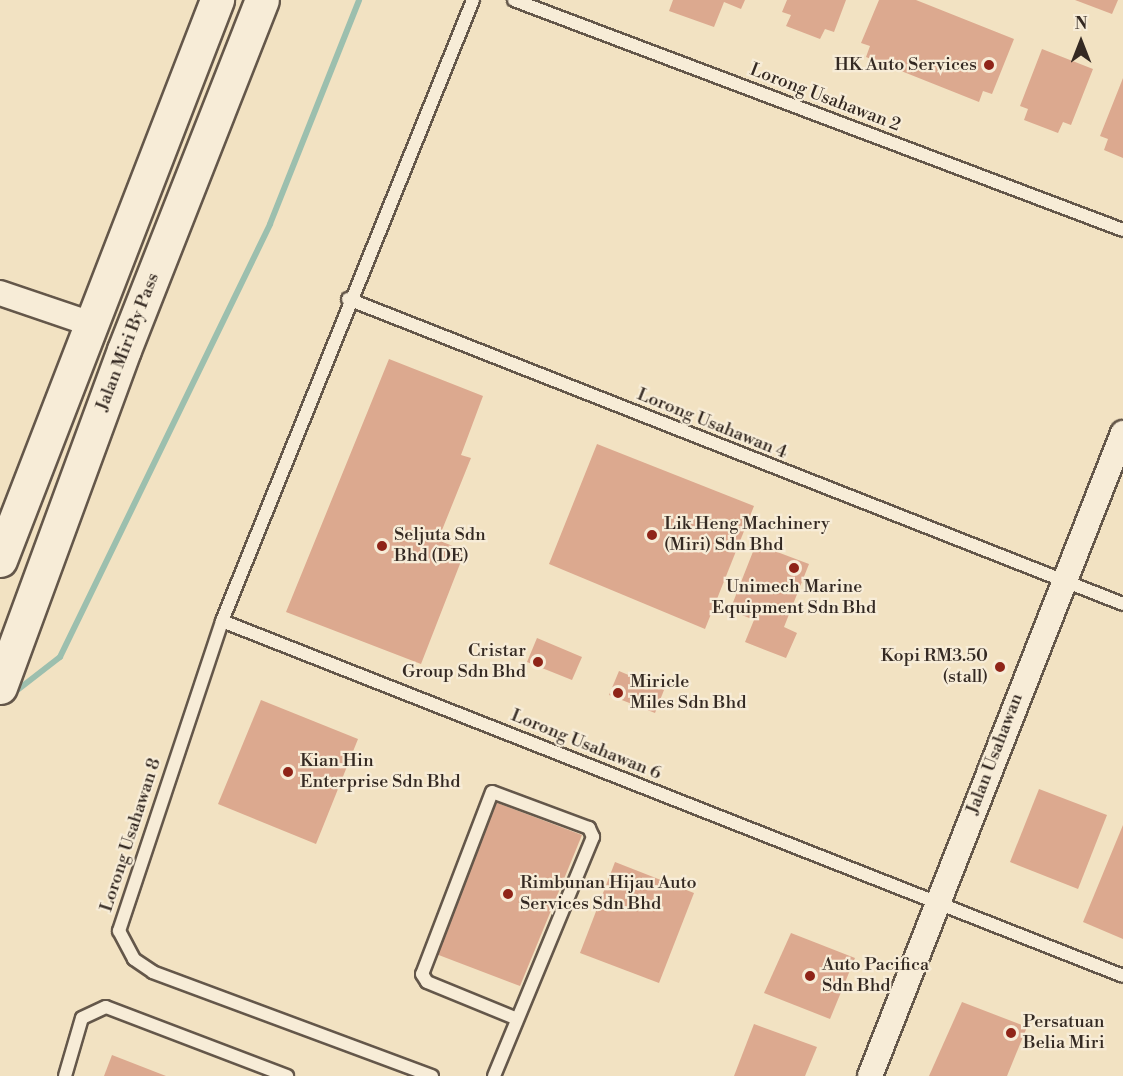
<!DOCTYPE html>
<style>
body{margin:0}
#map{position:relative;width:1123px;height:1076px;overflow:hidden;background:#f2e2c2;font-family:"Libre Bodoni",serif}
div>[style]{position:absolute}
[style*='--x']{left:calc(var(--x)*1px);top:calc(var(--y)*1px);width:calc(var(--w)*1px);rotate:calc(var(--a)*1deg)}
.stream>*{height:6px;margin:-3px;padding:0 3px;transform-origin:3px;border-radius:3px;background:#9cbfae}
.building>*{inset:0;background:#dca98f}
.roads{filter:drop-shadow(2px 0 #64574a) drop-shadow(-2px 0 #64574a) drop-shadow(0 2px #64574a) drop-shadow(0 -2px #64574a)}
.service>*{height:12px;margin:-6px;padding:0 6px;transform-origin:6px;border-radius:6px;background:#f7ecd7}
.minor>*{height:24px;margin:-12px;padding:0 12px;transform-origin:12px;border-radius:12px;background:#f7ecd7}
.secondary>*{height:33px;margin:-16.5px;padding:0 16.5px;transform-origin:16.5px;border-radius:16.5px;background:#f7ecd7}
.dots>*{width:16px;height:16px;translate:-50% -50%;box-sizing:border-box;border:3px solid #f7ecd7;border-radius:50%}
span{translate:-50% -50%;white-space:nowrap;text-align:center;line-height:1.15;-webkit-text-stroke:4.5px #f7ecd7;paint-order:stroke}
.poi-label{font-size:18px;color:#342922}
.right{translate:-100% -50%;text-align:right}
.left{translate:0 -50%;text-align:left}
.street-label{font-size:18px;color:#342922}
.north{position:absolute;left:1051px;top:12px;width:60px;height:60px;-webkit-text-stroke:4px #f7ecd7;paint-order:stroke;rotate:0deg;font-size:16px;font-weight:700;line-height:24px;text-align:center;color:#342922}
.north::after{content:'';display:block;margin:auto;width:21px;height:27px;background:#342922;clip-path:polygon(50% 0,100% 100%,50% 72%,0 100%)}
</style>
<div id="map">
<div class="stream">
<i style="--x:11;--y:695;--w:62;--a:-37.8"></i>
<i style="--x:60;--y:657;--w:481;--a:-64.1"></i>
<i style="--x:270;--y:224;--w:241;--a:-68.3"></i>
</div>
<div class="building">
<i style="clip-path:polygon(673px 0,745px 0,741px 9px,724px 2px,714px 27px,669px 11px)"></i>
<i style="clip-path:polygon(787px 0,846px 0,834px 32px,825px 29px,820px 39px,786px 26px,791px 15px,782px 12px)"></i>
<i style="clip-path:polygon(879px 0,916px 0,1014px 39px,992px 94px,983px 91px,979px 102px,866px 57px,870px 46px,861px 43px)"></i>
<i style="clip-path:polygon(1075px 0,1118px 0,1112px 14px)"></i>
<i style="clip-path:polygon(1042px 49px,1093px 69px,1071px 125px,1063px 122px,1058px 133px,1024px 120px,1028px 109px,1020px 106px)"></i>
<i style="clip-path:polygon(1123px 78px,1123px 158px,1104px 150px,1108px 139px,1100px 136px)"></i>
<i style="clip-path:polygon(389px 359px,483px 396px,461px 455px,471px 458px,438px 540px,465px 551px,421px 664px,286px 612px)"></i>
<i style="clip-path:polygon(597px 444px,754px 506px,705px 629px,549px 564px)"></i>
<i style="clip-path:polygon(756px 544px,809px 564px,784px 627px,797px 633px,786px 658px,745px 642px,754px 620px,730px 610px)"></i>
<i style="clip-path:polygon(537px 638px,582px 657px,572px 680px,527px 662px)"></i>
<i style="clip-path:polygon(998px 660px,1007px 664px,1003px 674px,993px 669px)"></i>
<i style="clip-path:polygon(619px 671px,664px 690px,655px 713px,609px 695px)"></i>
<i style="clip-path:polygon(261px 700px,358px 739px,316px 844px,218px 804px)"></i>
<i style="clip-path:polygon(1039px 789px,1107px 815px,1078px 889px,1010px 862px)"></i>
<i style="clip-path:polygon(495px 802px,582px 835px,520px 986px,436px 954px)"></i>
<i style="clip-path:polygon(1123px 825px,1123px 939px,1083px 922px)"></i>
<i style="clip-path:polygon(615px 862px,694px 893px,659px 983px,580px 953px)"></i>
<i style="clip-path:polygon(791px 933px,855px 958px,830px 1019px,764px 993px)"></i>
<i style="clip-path:polygon(962px 1002px,1027px 1027px,1007px 1076px,929px 1076px)"></i>
<i style="clip-path:polygon(754px 1024px,817px 1047px,805px 1076px,734px 1076px)"></i>
<i style="clip-path:polygon(112px 1055px,166px 1076px,104px 1076px)"></i>
</div>
<div class="roads">
<div class="service">
<i style="--x:514;--y:0;--w:651;--a:20.69"></i>
<i style="--x:348;--y:299;--w:833;--a:21.48"></i>
<i style="--x:222;--y:621;--w:968;--a:21.5"></i>
<i style="--x:65;--y:1076;--w:60;--a:-73.7"></i>
<i style="--x:82;--y:1018;--w:26;--a:-25"></i>
<i style="--x:106;--y:1007;--w:194;--a:20.9"></i>
<i style="--x:432;--y:1076;--w:298;--a:-159.6"></i>
<i style="--x:153;--y:972;--w:23;--a:-146"></i>
<i style="--x:134;--y:959;--w:32;--a:-118"></i>
<i style="--x:119;--y:931;--w:327;--a:-71.6"></i>
<i style="--x:222;--y:621;--w:670;--a:-67.99"></i>
<i style="--x:494;--y:1076;--w:259;--a:-67.5"></i>
<i style="--x:593;--y:837;--w:10;--a:-114"></i>
<i style="--x:589;--y:828;--w:103;--a:-159.6"></i>
<i style="--x:492;--y:792;--w:195;--a:111"></i>
<i style="--x:422;--y:974;--w:9;--a:58"></i>
<i style="--x:427;--y:982;--w:97;--a:22.3"></i>
</div>
<div class="minor">
<i style="--x:0;--y:293;--w:96;--a:18.8"></i>
<i style="--x:870;--y:1076;--w:691;--a:-68.52"></i>
</div>
<div class="secondary">
<i style="--x:0;--y:560;--w:601;--a:-68.82"></i>
<i style="--x:0;--y:687;--w:359;--a:-69.8"></i>
<i style="--x:124;--y:350;--w:376;--a:-68.5"></i>
</div>
</div>
<div class="dots">
<i style="left:989px;top:65px;background:#8f2418"></i>
<i style="left:652px;top:535px;background:#8f2418"></i>
<i style="left:382px;top:546px;background:#8f2418"></i>
<i style="left:794px;top:568px;background:#8f2418"></i>
<i style="left:538px;top:662px;background:#8f2418"></i>
<i style="left:1000px;top:667px;background:#8f2418"></i>
<i style="left:618px;top:693px;background:#8f2418"></i>
<i style="left:288px;top:772px;background:#8f2418"></i>
<i style="left:508px;top:894px;background:#8f2418"></i>
<i style="left:810px;top:976px;background:#8f2418"></i>
<i style="left:1011px;top:1033px;background:#8f2418"></i>
</div>
<div class="poi-label">
<span class="right" style="left:977px;top:65px">HK Auto Services</span>
<span class="left" style="left:664px;top:535px">Lik Heng Machinery<br>(Miri) Sdn Bhd</span>
<span class="left" style="left:394px;top:546px">Seljuta Sdn<br>Bhd (DE)</span>
<span style="left:794px;top:598px">Unimech Marine<br>Equipment Sdn Bhd</span>
<span class="right" style="left:526px;top:662px">Cristar<br>Group Sdn Bhd</span>
<span class="right" style="left:988px;top:667px">Kopi RM3.50<br>(stall)</span>
<span class="left" style="left:630px;top:693px">Miricle<br>Miles Sdn Bhd</span>
<span class="left" style="left:300px;top:772px">Kian Hin<br>Enterprise Sdn Bhd</span>
<span class="left" style="left:520px;top:894px">Rimbunan Hijau Auto<br>Services Sdn Bhd</span>
<span class="left" style="left:822px;top:976px">Auto Pacifica<br>Sdn Bhd</span>
<span class="left" style="left:1023px;top:1033px">Persatuan<br>Belia Miri</span>
</div>
<div class="street-label">
<span style="left:825px;top:98px;rotate:21deg">Lorong Usahawan 2</span>
<span style="left:128px;top:342px;rotate:-69deg">Jalan Miri By Pass</span>
<span style="left:712px;top:424px;rotate:22deg">Lorong Usahawan 4</span>
<span style="left:586px;top:745px;rotate:22deg">Lorong Usahawan 6</span>
<span style="left:995px;top:754px;rotate:-69deg">Jalan Usahawan</span>
<span style="left:131px;top:835px;rotate:-72deg">Lorong Usahawan 8</span>
</div>
<div class="north">N</div>
</div>
